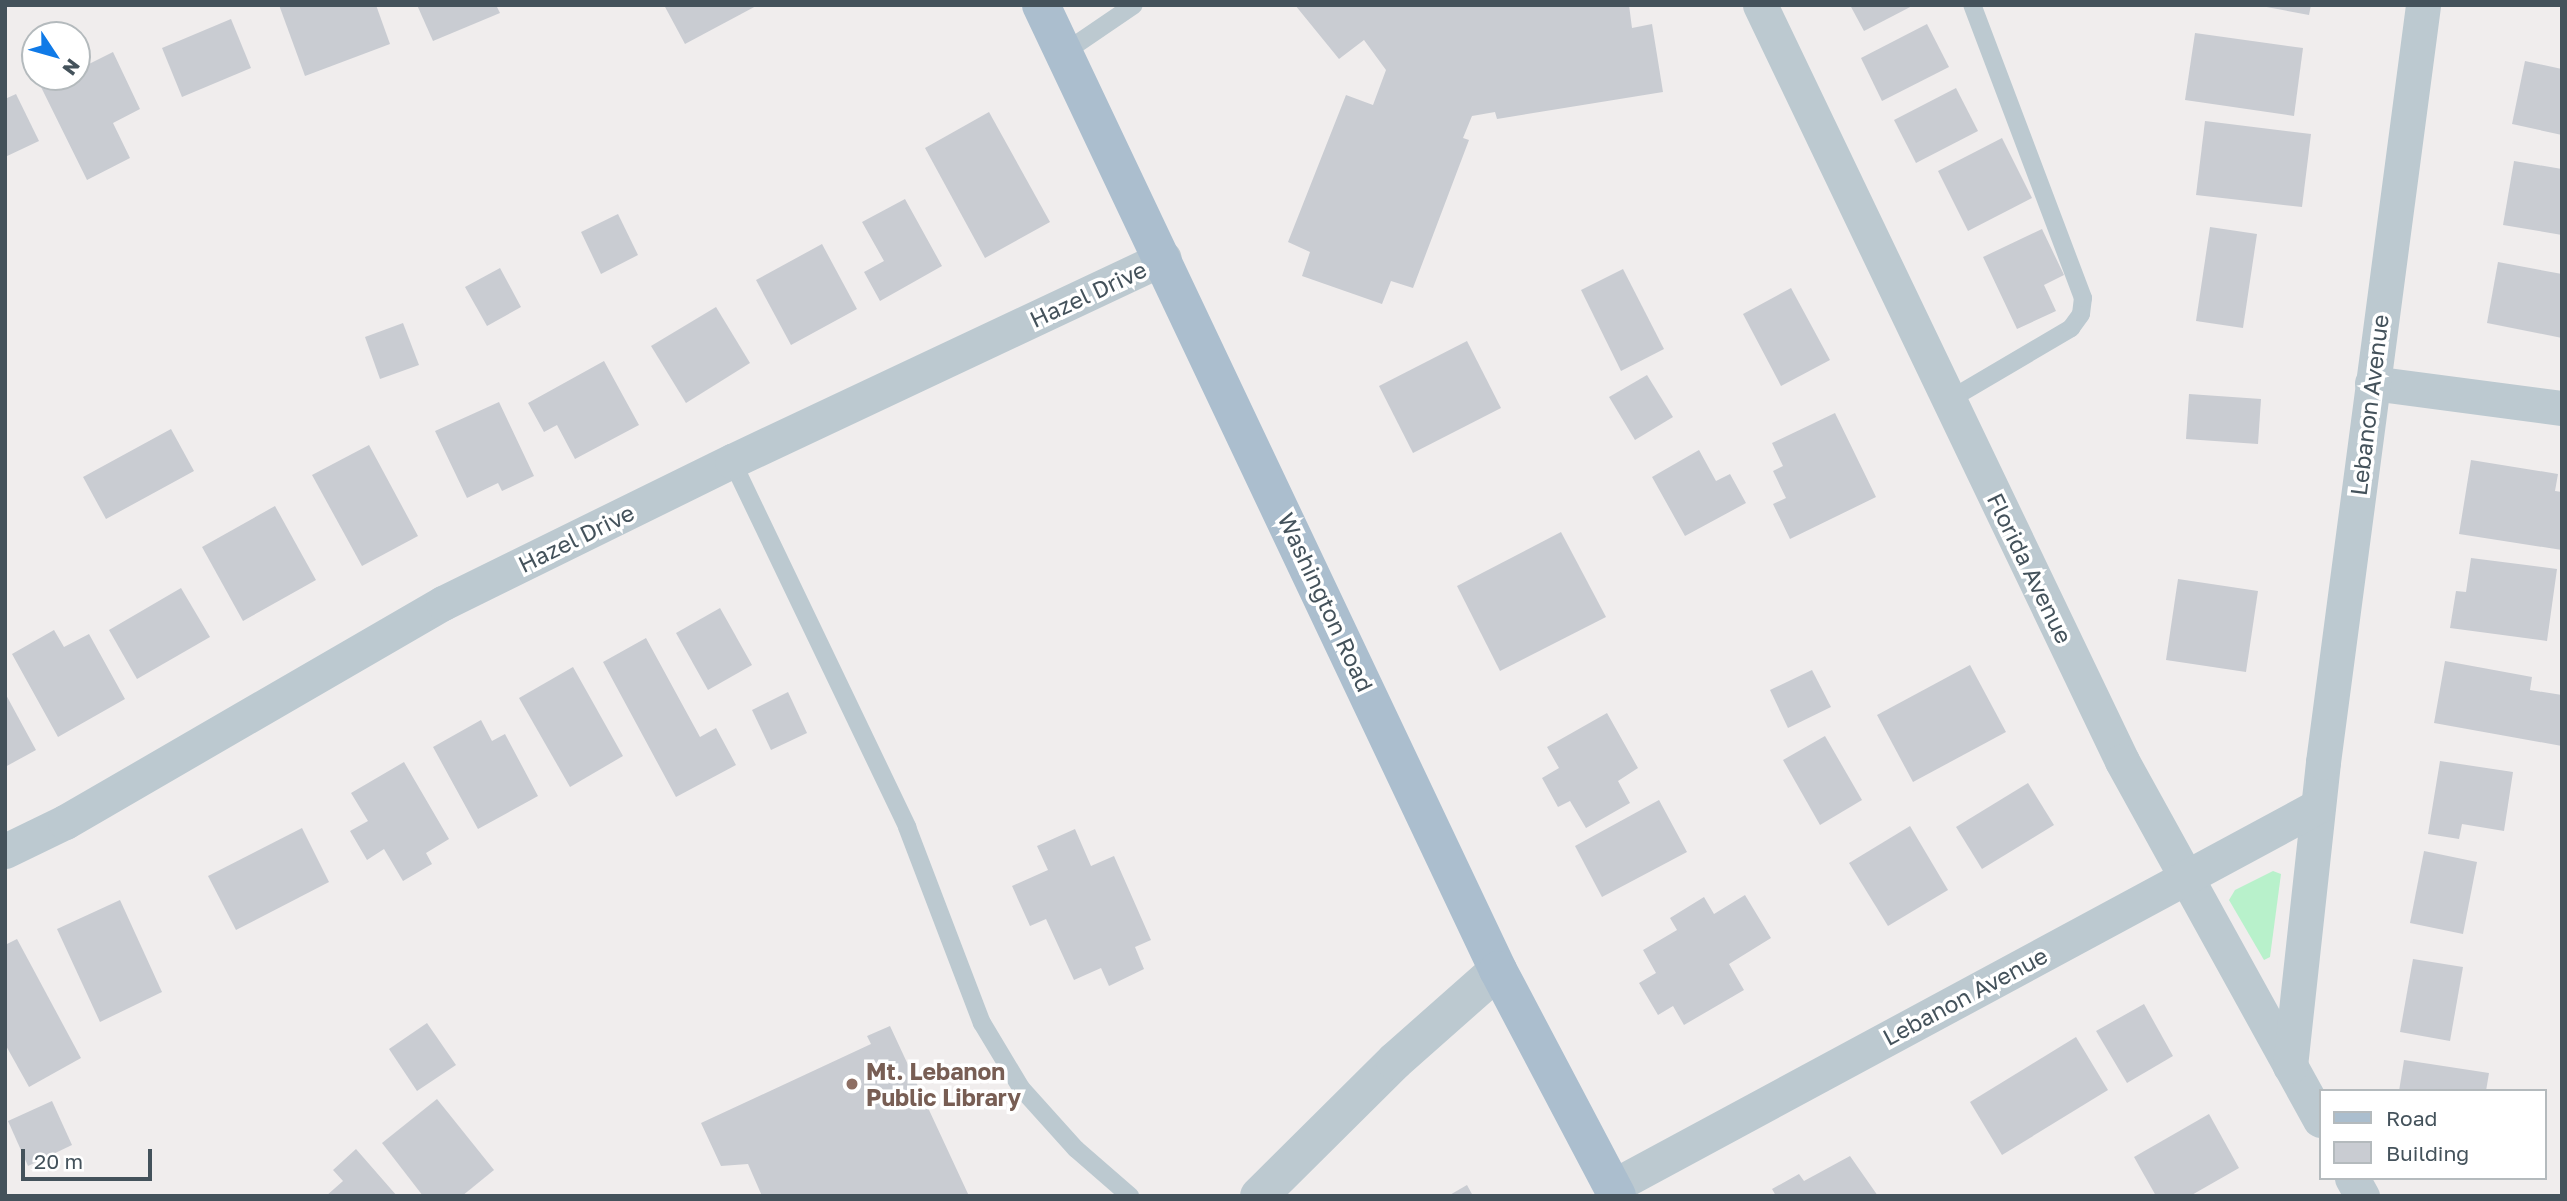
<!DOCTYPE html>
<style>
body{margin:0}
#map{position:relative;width:2567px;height:1201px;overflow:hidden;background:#f0eded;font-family:"Golos Text",sans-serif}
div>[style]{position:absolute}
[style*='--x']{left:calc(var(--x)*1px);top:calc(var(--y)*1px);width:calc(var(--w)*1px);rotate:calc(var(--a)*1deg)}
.green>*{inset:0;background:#b8f1cb}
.building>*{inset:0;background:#c9ccd2}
.service>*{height:18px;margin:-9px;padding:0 9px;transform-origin:9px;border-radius:9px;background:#bcc9d0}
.minor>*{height:35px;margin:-17.5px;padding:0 17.5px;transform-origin:17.5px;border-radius:17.5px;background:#bcc9d0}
.tertiary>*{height:38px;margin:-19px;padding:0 19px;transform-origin:19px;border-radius:19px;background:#bcc9d0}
.primary>*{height:38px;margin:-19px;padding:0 19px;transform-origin:19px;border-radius:19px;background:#abbece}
.dots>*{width:19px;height:19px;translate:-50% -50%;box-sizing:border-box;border:4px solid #fff;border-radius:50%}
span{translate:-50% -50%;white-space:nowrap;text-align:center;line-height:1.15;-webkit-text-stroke:7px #fff;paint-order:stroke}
.street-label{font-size:23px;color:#44525b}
.education-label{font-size:23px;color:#785e54;font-weight:700}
.left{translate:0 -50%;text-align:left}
.frame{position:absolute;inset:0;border:7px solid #44525b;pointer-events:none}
.legend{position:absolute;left:2319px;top:1089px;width:228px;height:91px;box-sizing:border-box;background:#fff;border:2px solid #b4babd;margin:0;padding:9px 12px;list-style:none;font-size:21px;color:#44525b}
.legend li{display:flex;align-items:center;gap:14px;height:35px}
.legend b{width:35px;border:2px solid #b4babd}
.north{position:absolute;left:21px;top:21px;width:70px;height:70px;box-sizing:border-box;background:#fff;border:2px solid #b4babd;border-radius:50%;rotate:126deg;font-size:19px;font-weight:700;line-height:28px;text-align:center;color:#44525b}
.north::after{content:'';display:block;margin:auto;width:24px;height:32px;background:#107ae7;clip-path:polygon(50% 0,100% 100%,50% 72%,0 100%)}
.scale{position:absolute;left:21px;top:1149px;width:131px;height:32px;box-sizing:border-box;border:4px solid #44525b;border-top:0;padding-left:9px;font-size:21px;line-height:24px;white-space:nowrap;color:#44525b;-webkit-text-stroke:5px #fff;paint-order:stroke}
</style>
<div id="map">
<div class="green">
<i style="clip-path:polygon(2273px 871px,2281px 874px,2270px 957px,2264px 960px,2229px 900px,2235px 890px)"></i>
</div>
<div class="building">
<i style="clip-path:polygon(279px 5px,376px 5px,390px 44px,305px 76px)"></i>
<i style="clip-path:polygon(417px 5px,496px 5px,500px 13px,433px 41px)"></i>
<i style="clip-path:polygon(664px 5px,758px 5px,685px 44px)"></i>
<i style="clip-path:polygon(1295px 5px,1629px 5px,1632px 28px,1652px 24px,1663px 92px,1497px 119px,1495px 112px,1472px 116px,1463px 138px,1469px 140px,1413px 288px,1391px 281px,1382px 304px,1302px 276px,1310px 252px,1288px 242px,1346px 95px,1373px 105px,1386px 70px,1364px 40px,1339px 59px)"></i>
<i style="clip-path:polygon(1850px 5px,1914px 5px,1864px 31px)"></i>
<i style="clip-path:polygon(2256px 5px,2311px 5px,2309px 15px)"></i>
<i style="clip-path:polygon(231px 19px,251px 68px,182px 97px,162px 48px)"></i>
<i style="clip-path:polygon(1927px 24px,1949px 67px,1882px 101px,1861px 58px)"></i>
<i style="clip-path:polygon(2195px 33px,2303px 48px,2294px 116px,2185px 100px)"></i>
<i style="clip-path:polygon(113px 52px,140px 109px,113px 123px,130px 158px,87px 180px,41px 87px,62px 77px,77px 77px,77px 70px)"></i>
<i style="clip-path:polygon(2525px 61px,2562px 69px,2562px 135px,2512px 124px)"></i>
<i style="clip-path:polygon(1956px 88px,1978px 131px,1916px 163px,1894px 120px)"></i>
<i style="clip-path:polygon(16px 94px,39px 141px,5px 157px,5px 99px)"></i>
<i style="clip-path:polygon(989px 112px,1050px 222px,985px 258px,925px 148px)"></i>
<i style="clip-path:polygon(2205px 121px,2311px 134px,2302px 207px,2196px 195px)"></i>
<i style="clip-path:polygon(2002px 138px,2032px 198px,1968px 231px,1938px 171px)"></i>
<i style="clip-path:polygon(2514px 161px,2562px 169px,2562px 235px,2503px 225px)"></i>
<i style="clip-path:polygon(905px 199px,942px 266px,880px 301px,864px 272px,884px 261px,862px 222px)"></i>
<i style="clip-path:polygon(618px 214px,638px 255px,601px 274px,581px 232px)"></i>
<i style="clip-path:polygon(2210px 227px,2257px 234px,2243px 328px,2196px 321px)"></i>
<i style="clip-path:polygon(2042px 229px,2064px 275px,2044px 285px,2056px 311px,2017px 329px,1983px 257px)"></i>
<i style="clip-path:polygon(822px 244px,857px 309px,791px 345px,756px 280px)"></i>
<i style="clip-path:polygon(2498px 262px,2562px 274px,2562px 338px,2487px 323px)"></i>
<i style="clip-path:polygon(500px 268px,521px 307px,487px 326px,465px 287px)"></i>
<i style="clip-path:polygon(1623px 269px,1664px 349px,1621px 371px,1581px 290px)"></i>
<i style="clip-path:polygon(1791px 288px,1830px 360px,1781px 386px,1743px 314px)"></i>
<i style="clip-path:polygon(716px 307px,750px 363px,686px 403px,651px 346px)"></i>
<i style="clip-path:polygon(403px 323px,419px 365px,380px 379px,365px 337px)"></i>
<i style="clip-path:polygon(1467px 341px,1501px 408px,1413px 453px,1379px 386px)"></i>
<i style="clip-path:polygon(604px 361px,639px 425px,575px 459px,557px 425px,544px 432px,528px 403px)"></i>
<i style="clip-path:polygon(1647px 375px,1673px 417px,1635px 440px,1609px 397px)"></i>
<i style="clip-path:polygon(2189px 394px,2261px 399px,2258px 444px,2186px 439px)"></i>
<i style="clip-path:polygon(499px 402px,534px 476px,502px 491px,498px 483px,467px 498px,435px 431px)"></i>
<i style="clip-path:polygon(1835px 413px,1876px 497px,1790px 539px,1773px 504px,1786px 498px,1773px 471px,1783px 466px,1772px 443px)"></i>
<i style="clip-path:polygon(171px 429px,194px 471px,106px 519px,83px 477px)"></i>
<i style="clip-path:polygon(369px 445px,418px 536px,362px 566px,312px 475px)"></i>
<i style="clip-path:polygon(1699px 450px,1716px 481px,1730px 474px,1746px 503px,1685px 536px,1652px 477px)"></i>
<i style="clip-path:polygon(2471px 460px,2558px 474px,2555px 491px,2562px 492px,2562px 550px,2459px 534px)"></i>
<i style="clip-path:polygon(275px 506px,316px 580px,243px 621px,202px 547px)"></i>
<i style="clip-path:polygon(1561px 532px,1606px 617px,1500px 671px,1457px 586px)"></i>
<i style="clip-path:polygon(2471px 558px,2557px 569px,2547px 641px,2450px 628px,2456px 591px,2466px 592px)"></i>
<i style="clip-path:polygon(2178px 579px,2258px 591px,2246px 672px,2166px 660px)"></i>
<i style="clip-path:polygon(181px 588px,210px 637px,137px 679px,109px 630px)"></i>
<i style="clip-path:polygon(720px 608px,752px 665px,708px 690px,676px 633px)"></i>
<i style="clip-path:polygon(54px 630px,64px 647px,89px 634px,125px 699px,58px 737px,12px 654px)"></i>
<i style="clip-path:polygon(646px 638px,700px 737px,716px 728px,736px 765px,676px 797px,603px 662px)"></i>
<i style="clip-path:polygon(2445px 661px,2532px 677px,2530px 690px,2562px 695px,2562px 746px,2434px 723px)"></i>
<i style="clip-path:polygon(1970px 665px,2006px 732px,1913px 782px,1877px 715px)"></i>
<i style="clip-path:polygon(573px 667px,623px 756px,570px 787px,519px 698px)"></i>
<i style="clip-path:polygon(1812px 670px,1831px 707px,1788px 728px,1770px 690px)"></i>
<i style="clip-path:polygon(788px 692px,807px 733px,771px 750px,752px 710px)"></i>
<i style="clip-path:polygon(5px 693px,36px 750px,5px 767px)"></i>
<i style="clip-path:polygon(1607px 713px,1638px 768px,1618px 781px,1630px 803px,1586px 828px,1570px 801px,1558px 807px,1542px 778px,1559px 768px,1547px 747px)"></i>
<i style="clip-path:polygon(481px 720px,492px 741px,505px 734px,538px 796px,478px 829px,433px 747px)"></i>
<i style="clip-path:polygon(1825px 736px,1862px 800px,1820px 825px,1783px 760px)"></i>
<i style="clip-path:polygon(2440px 761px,2513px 772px,2504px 831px,2462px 824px,2459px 839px,2428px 834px)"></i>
<i style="clip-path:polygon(404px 762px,449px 839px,426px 853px,432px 864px,403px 881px,384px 849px,367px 860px,350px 831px,368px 821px,351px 793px)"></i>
<i style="clip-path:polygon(2028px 783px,2054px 825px,1982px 869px,1956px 827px)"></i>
<i style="clip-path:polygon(1659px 800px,1687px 852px,1602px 897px,1575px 846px)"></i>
<i style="clip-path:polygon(1910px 826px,1948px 890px,1888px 926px,1849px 863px)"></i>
<i style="clip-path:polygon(302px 828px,329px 882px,236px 930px,208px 876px)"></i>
<i style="clip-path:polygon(1075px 829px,1091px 866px,1114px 856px,1151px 940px,1135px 947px,1144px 969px,1109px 986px,1101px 968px,1074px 980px,1046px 919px,1030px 926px,1012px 886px,1048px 870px,1037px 846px)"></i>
<i style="clip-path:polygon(2424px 851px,2477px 862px,2463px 934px,2410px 923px)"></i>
<i style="clip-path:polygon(1745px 895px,1771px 938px,1729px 964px,1744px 990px,1684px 1025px,1673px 1006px,1658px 1015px,1639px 983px,1656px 973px,1643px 950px,1677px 930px,1670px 918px,1704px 897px,1714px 914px)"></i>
<i style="clip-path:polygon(120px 900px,162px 992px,100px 1022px,57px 929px)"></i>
<i style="clip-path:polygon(17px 939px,81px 1058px,29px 1087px,5px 1044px,5px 945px)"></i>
<i style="clip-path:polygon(2413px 959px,2463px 967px,2450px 1041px,2400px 1032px)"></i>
<i style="clip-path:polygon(2144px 1004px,2173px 1056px,2127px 1083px,2096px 1031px)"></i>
<i style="clip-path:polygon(427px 1023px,456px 1065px,417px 1091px,389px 1049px)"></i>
<i style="clip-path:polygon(890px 1026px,969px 1196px,762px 1196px,748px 1164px,721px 1166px,701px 1123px,871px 1044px,867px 1036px)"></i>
<i style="clip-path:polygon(2076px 1037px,2108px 1090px,2002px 1155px,1970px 1102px)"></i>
<i style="clip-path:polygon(2404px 1060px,2489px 1073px,2486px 1091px,2399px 1091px)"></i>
<i style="clip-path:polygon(437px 1099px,494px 1170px,462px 1196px,423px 1196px,382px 1143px)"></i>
<i style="clip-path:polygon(52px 1101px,72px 1145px,28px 1166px,8px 1121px)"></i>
<i style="clip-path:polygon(2209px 1114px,2239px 1168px,2190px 1196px,2156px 1196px,2134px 1157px)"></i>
<i style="clip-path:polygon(356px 1149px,397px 1196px,326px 1196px,343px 1181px,333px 1170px)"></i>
<i style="clip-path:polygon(1850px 1156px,1878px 1196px,1776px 1196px,1772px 1189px,1799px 1174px,1804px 1181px)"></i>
<i style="clip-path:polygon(1467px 1185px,1473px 1196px,1448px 1196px)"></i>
</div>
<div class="service">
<i style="--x:1065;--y:52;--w:83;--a:-34.3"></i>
<i style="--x:1949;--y:400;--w:142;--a:-30.5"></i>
<i style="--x:2071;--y:328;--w:17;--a:-54"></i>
<i style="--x:2081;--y:314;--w:16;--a:-83"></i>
<i style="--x:2083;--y:298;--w:313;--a:-110.7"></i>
<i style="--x:732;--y:461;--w:406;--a:64.4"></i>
<i style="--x:907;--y:827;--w:210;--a:69.1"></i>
<i style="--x:982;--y:1023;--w:76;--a:59"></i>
<i style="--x:1021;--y:1088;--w:82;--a:48"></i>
<i style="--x:1076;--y:1149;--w:72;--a:41"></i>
</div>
<div class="minor">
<i style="--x:1760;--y:5;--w:838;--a:64.41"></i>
<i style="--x:2122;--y:761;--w:410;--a:61.1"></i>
<i style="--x:2372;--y:383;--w:192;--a:7.5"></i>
<i style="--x:5;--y:851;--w:67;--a:-25.8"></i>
<i style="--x:65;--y:822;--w:437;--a:-30.1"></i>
<i style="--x:443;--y:603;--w:322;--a:-26.2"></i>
<i style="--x:732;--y:461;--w:477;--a:-25.2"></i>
<i style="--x:2290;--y:1066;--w:306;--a:-83.8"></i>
<i style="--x:2323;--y:762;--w:764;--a:-82.47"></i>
<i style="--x:2352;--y:1178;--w:21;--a:61"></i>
<i style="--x:1612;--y:1187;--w:802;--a:-28.35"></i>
</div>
<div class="tertiary">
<i style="--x:1259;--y:1196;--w:192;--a:-44.8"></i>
<i style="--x:1395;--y:1061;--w:137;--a:-41.5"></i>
</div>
<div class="primary">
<i style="--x:1041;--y:5;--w:1068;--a:64.66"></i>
<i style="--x:1498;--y:970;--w:255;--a:62.2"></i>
</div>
<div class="dots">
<i style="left:852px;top:1084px;background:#8d6e63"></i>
</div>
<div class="street-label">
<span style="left:1088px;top:294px;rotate:-25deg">Hazel Drive</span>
<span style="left:2369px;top:405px;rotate:-83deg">Lebanon Avenue</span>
<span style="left:576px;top:538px;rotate:-26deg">Hazel Drive</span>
<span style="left:2030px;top:568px;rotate:64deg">Florida Avenue</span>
<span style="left:1326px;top:602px;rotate:65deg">Washington Road</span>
<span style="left:1965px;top:996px;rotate:-28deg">Lebanon Avenue</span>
</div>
<div class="education-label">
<span class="left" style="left:866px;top:1084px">Mt. Lebanon<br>Public Library</span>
</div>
<div class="frame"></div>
<ul class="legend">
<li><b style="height:9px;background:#abbece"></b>Road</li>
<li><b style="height:19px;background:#c9ccd2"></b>Building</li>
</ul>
<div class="north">N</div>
<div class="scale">20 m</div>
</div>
